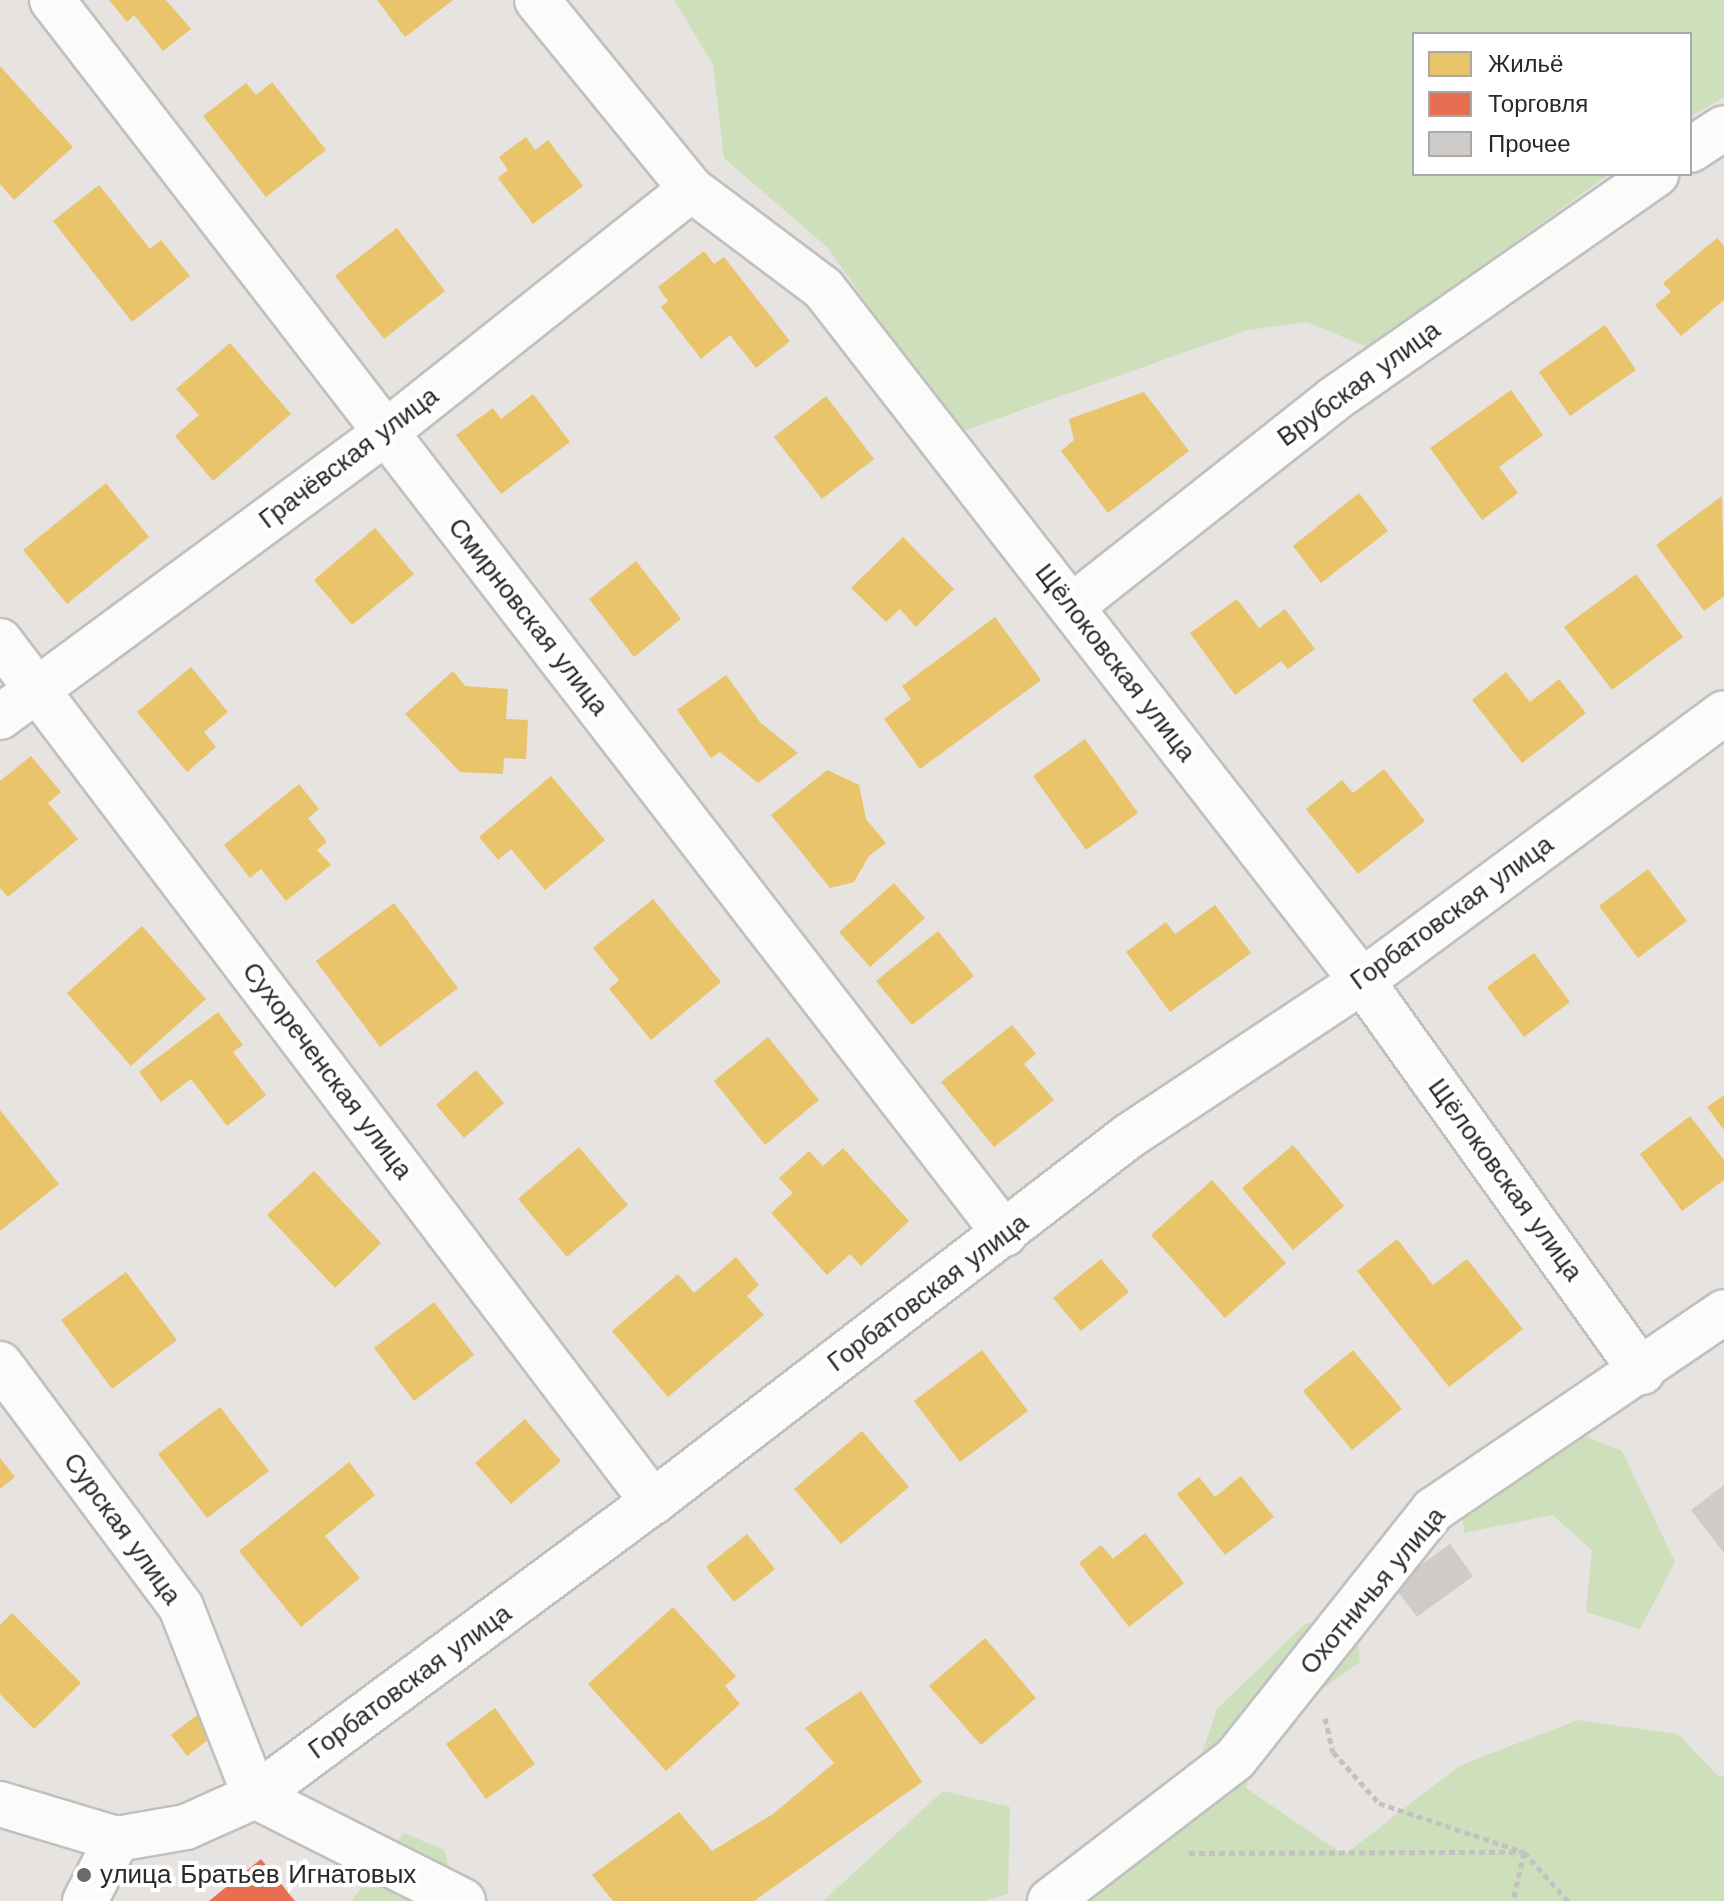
<!DOCTYPE html>
<meta charset="utf-8">
<style>
body{margin:0}
#map{position:relative;width:1724px;height:1901px;overflow:hidden;background:#e6e3e0;font-family:"Work Sans",sans-serif}
div>[style]{position:absolute}
[style*='--x']{left:calc(var(--x)*1px);top:calc(var(--y)*1px);width:calc(var(--w)*1px);rotate:calc(var(--a)*1deg)}
.green>*{inset:0;background:#cde0bb}
.homes>*{inset:0;background:#e9c46a}
.shops>*{inset:0;background:#e76f51}
.building>*{inset:0;background:#cecbc9}
.path>*{height:5px;margin-top:-2.5px;transform-origin:0;background:repeating-linear-gradient(90deg,#c3c2c2 0 6px,transparent 0 10px)}
.roads{filter:drop-shadow(2px 0 #c0c0c1) drop-shadow(-2px 0 #c0c0c1) drop-shadow(0 2px #c0c0c1) drop-shadow(0 -2px #c0c0c1)}
.minor>*{height:44px;margin:-22px;padding:0 22px;transform-origin:22px;border-radius:22px;background:#fbfbfa}
.dots>*{width:22px;height:22px;translate:-50% -50%;box-sizing:border-box;border:4px solid #fff;border-radius:50%}
span{translate:-50% -50%;white-space:nowrap;text-align:center;line-height:1.15;-webkit-text-stroke:8px #fff;paint-order:stroke}
.street-label{font-size:26px;color:#292929}
.poi-label{font-size:26px;color:#292929}
.left{translate:0 -50%;text-align:left}
.legend{position:absolute;left:1412px;top:32px;width:280px;height:144px;box-sizing:border-box;background:#fff;border:2px solid #a9a9a9;margin:0;padding:10px 14px;list-style:none;font-size:24px;color:#292929}
.legend li{display:flex;align-items:center;gap:16px;height:40px}
.legend b{width:40px;border:2px solid #a9a9a9}
</style>
<div id="map">
<div class="green">
<i style="clip-path:polygon(674px 0,1724px 0,1724px 97px,1690px 117px,1690px 34px,1414px 34px,1414px 174px,1609px 174px,1369px 348px,1307px 322px,1248px 330px,957px 433px,828px 248px,724px 158px,713px 65px)"></i>
<i style="clip-path:polygon(1540px 1418px,1622px 1451px,1675px 1562px,1640px 1629px,1586px 1612px,1592px 1550px,1552px 1515px,1464px 1533px,1458px 1465px)"></i>
<i style="clip-path:polygon(1355px 1618px,1360px 1662px,1260px 1733px,1246px 1788px,1344px 1855px,1459px 1766px,1578px 1720px,1678px 1734px,1718px 1776px,1724px 1775px,1724px 1901px,1079px 1901px,1179px 1821px,1217px 1709px,1305px 1624px)"></i>
<i style="clip-path:polygon(943px 1791px,1010px 1807px,1008px 1894px,984px 1901px,823px 1901px)"></i>
<i style="clip-path:polygon(404px 1833px,444px 1850px,458px 1901px,351px 1901px)"></i>
</div>
<div class="homes">
<i style="clip-path:polygon(109px 0,166px 0,191px 29px,163px 51px,134px 15px,127px 22px)"></i>
<i style="clip-path:polygon(377px 0,453px 0,405px 37px)"></i>
<i style="clip-path:polygon(0 66px,73px 147px,14px 200px,0 184px)"></i>
<i style="clip-path:polygon(272px 82px,326px 150px,266px 197px,203px 116px,246px 83px,256px 95px)"></i>
<i style="clip-path:polygon(526px 137px,535px 150px,548px 140px,583px 186px,533px 224px,498px 178px,508px 170px,499px 157px)"></i>
<i style="clip-path:polygon(99px 185px,150px 249px,161px 240px,190px 276px,132px 322px,53px 221px)"></i>
<i style="clip-path:polygon(397px 228px,445px 291px,384px 339px,335px 276px)"></i>
<i style="clip-path:polygon(1717px 238px,1724px 246px,1724px 300px,1681px 336px,1655px 305px,1671px 292px,1663px 283px)"></i>
<i style="clip-path:polygon(704px 251px,714px 264px,724px 257px,790px 341px,756px 368px,730px 335px,701px 359px,661px 307px,668px 301px,658px 287px)"></i>
<i style="clip-path:polygon(1605px 325px,1636px 370px,1570px 416px,1539px 372px)"></i>
<i style="clip-path:polygon(230px 343px,291px 414px,213px 481px,175px 436px,199px 415px,176px 389px)"></i>
<i style="clip-path:polygon(1511px 390px,1543px 435px,1499px 467px,1518px 493px,1482px 520px,1430px 448px)"></i>
<i style="clip-path:polygon(1144px 392px,1189px 451px,1108px 513px,1061px 451px,1074px 440px,1069px 419px)"></i>
<i style="clip-path:polygon(533px 394px,570px 442px,501px 494px,456px 435px,493px 408px,501px 419px)"></i>
<i style="clip-path:polygon(826px 396px,874px 459px,822px 499px,774px 437px)"></i>
<i style="clip-path:polygon(106px 483px,149px 537px,67px 604px,23px 550px)"></i>
<i style="clip-path:polygon(1359px 493px,1388px 531px,1321px 583px,1293px 546px)"></i>
<i style="clip-path:polygon(1722px 496px,1724px 596px,1704px 611px,1656px 545px)"></i>
<i style="clip-path:polygon(375px 528px,414px 574px,352px 625px,314px 580px)"></i>
<i style="clip-path:polygon(903px 537px,954px 589px,916px 627px,900px 609px,886px 622px,851px 588px)"></i>
<i style="clip-path:polygon(636px 561px,681px 619px,634px 657px,589px 599px)"></i>
<i style="clip-path:polygon(1636px 574px,1683px 637px,1612px 690px,1564px 627px)"></i>
<i style="clip-path:polygon(1237px 599px,1259px 628px,1285px 609px,1315px 649px,1288px 669px,1281px 661px,1235px 695px,1190px 633px)"></i>
<i style="clip-path:polygon(995px 617px,1041px 680px,920px 769px,884px 719px,911px 699px,902px 686px)"></i>
<i style="clip-path:polygon(191px 667px,228px 712px,204px 732px,216px 747px,187px 772px,137px 712px)"></i>
<i style="clip-path:polygon(453px 671px,465px 686px,508px 689px,506px 719px,528px 720px,526px 759px,504px 758px,503px 774px,460px 772px,405px 714px)"></i>
<i style="clip-path:polygon(1506px 672px,1530px 702px,1559px 679px,1586px 713px,1522px 763px,1472px 700px)"></i>
<i style="clip-path:polygon(726px 675px,760px 722px,798px 753px,758px 783px,720px 752px,711px 758px,677px 710px)"></i>
<i style="clip-path:polygon(1085px 739px,1138px 813px,1086px 850px,1033px 776px)"></i>
<i style="clip-path:polygon(31px 756px,61px 792px,48px 803px,78px 839px,8px 897px,0 888px,0 781px)"></i>
<i style="clip-path:polygon(1384px 769px,1425px 821px,1358px 874px,1306px 809px,1342px 780px,1353px 793px)"></i>
<i style="clip-path:polygon(827px 770px,859px 785px,866px 819px,886px 843px,869px 856px,854px 882px,830px 888px,771px 815px)"></i>
<i style="clip-path:polygon(551px 776px,605px 840px,545px 890px,511px 849px,498px 860px,479px 837px)"></i>
<i style="clip-path:polygon(299px 784px,319px 809px,308px 818px,327px 842px,317px 850px,331px 865px,286px 901px,261px 869px,250px 878px,224px 845px)"></i>
<i style="clip-path:polygon(1648px 869px,1687px 921px,1638px 958px,1599px 906px)"></i>
<i style="clip-path:polygon(894px 883px,925px 918px,870px 967px,839px 932px)"></i>
<i style="clip-path:polygon(653px 899px,721px 982px,651px 1040px,609px 989px,619px 980px,593px 948px)"></i>
<i style="clip-path:polygon(394px 903px,458px 988px,380px 1047px,316px 961px)"></i>
<i style="clip-path:polygon(1215px 905px,1251px 953px,1170px 1012px,1126px 952px,1166px 922px,1175px 934px)"></i>
<i style="clip-path:polygon(142px 926px,206px 999px,131px 1066px,67px 993px)"></i>
<i style="clip-path:polygon(938px 931px,974px 976px,912px 1025px,876px 981px)"></i>
<i style="clip-path:polygon(1534px 953px,1570px 1002px,1524px 1037px,1487px 987px)"></i>
<i style="clip-path:polygon(218px 1012px,243px 1045px,233px 1052px,266px 1095px,227px 1126px,191px 1079px,161px 1102px,139px 1072px)"></i>
<i style="clip-path:polygon(1012px 1025px,1036px 1054px,1024px 1064px,1054px 1100px,994px 1147px,941px 1082px)"></i>
<i style="clip-path:polygon(768px 1037px,819px 1100px,765px 1145px,714px 1081px)"></i>
<i style="clip-path:polygon(476px 1070px,504px 1103px,464px 1138px,436px 1105px)"></i>
<i style="clip-path:polygon(1724px 1095px,1724px 1130px,1707px 1107px)"></i>
<i style="clip-path:polygon(0 1110px,59px 1184px,0 1231px)"></i>
<i style="clip-path:polygon(1690px 1116px,1724px 1160px,1724px 1180px,1682px 1211px,1640px 1154px)"></i>
<i style="clip-path:polygon(1293px 1145px,1344px 1206px,1293px 1250px,1242px 1188px)"></i>
<i style="clip-path:polygon(579px 1147px,628px 1205px,567px 1257px,518px 1199px)"></i>
<i style="clip-path:polygon(843px 1148px,909px 1221px,861px 1266px,850px 1254px,827px 1275px,771px 1213px,793px 1193px,779px 1178px,809px 1151px,823px 1166px)"></i>
<i style="clip-path:polygon(314px 1171px,381px 1243px,335px 1288px,267px 1215px)"></i>
<i style="clip-path:polygon(1212px 1180px,1286px 1263px,1225px 1318px,1151px 1235px)"></i>
<i style="clip-path:polygon(1397px 1239px,1433px 1285px,1467px 1259px,1523px 1329px,1449px 1387px,1357px 1271px)"></i>
<i style="clip-path:polygon(736px 1257px,759px 1285px,747px 1296px,764px 1315px,668px 1397px,612px 1331px,678px 1274px,694px 1293px)"></i>
<i style="clip-path:polygon(1101px 1259px,1129px 1292px,1081px 1331px,1053px 1298px)"></i>
<i style="clip-path:polygon(126px 1272px,177px 1340px,112px 1389px,61px 1320px)"></i>
<i style="clip-path:polygon(434px 1302px,474px 1355px,414px 1401px,374px 1348px)"></i>
<i style="clip-path:polygon(982px 1350px,1028px 1411px,960px 1462px,914px 1401px)"></i>
<i style="clip-path:polygon(1353px 1350px,1402px 1409px,1352px 1450px,1303px 1391px)"></i>
<i style="clip-path:polygon(220px 1407px,269px 1471px,207px 1518px,158px 1454px)"></i>
<i style="clip-path:polygon(525px 1419px,561px 1461px,511px 1504px,475px 1463px)"></i>
<i style="clip-path:polygon(862px 1431px,909px 1487px,841px 1544px,794px 1489px)"></i>
<i style="clip-path:polygon(0 1458px,15px 1477px,0 1489px)"></i>
<i style="clip-path:polygon(349px 1462px,375px 1495px,325px 1536px,360px 1578px,301px 1627px,239px 1551px)"></i>
<i style="clip-path:polygon(1241px 1476px,1274px 1517px,1225px 1555px,1177px 1494px,1199px 1477px,1215px 1497px)"></i>
<i style="clip-path:polygon(1145px 1533px,1184px 1583px,1129px 1627px,1079px 1563px,1101px 1545px,1113px 1559px)"></i>
<i style="clip-path:polygon(747px 1534px,775px 1569px,734px 1602px,706px 1567px)"></i>
<i style="clip-path:polygon(673px 1607px,736px 1676px,725px 1686px,740px 1704px,666px 1771px,588px 1684px)"></i>
<i style="clip-path:polygon(12px 1613px,81px 1683px,34px 1729px,0 1694px,0 1625px)"></i>
<i style="clip-path:polygon(985px 1638px,1036px 1698px,981px 1745px,929px 1686px)"></i>
<i style="clip-path:polygon(861px 1691px,922px 1782px,754px 1901px,613px 1901px,592px 1875px,679px 1812px,712px 1851px,773px 1814px,834px 1763px,805px 1728px)"></i>
<i style="clip-path:polygon(495px 1708px,535px 1764px,486px 1799px,446px 1744px)"></i>
<i style="clip-path:polygon(197px 1715px,213px 1736px,187px 1756px,171px 1735px)"></i>
</div>
<div class="shops">
<i style="clip-path:polygon(261px 1859px,295px 1901px,209px 1901px)"></i>
</div>
<div class="building">
<i style="clip-path:polygon(1724px 1485px,1724px 1553px,1691px 1510px)"></i>
<i style="clip-path:polygon(1450px 1544px,1473px 1576px,1417px 1617px,1393px 1585px)"></i>
</div>
<div class="path">
<i style="--x:1325;--y:1718;--w:35;--a:77"></i>
<i style="--x:1333;--y:1752;--w:69;--a:48"></i>
<i style="--x:1379;--y:1803;--w:153;--a:18.7"></i>
<i style="--x:1524;--y:1852;--w:66;--a:48.1"></i>
<i style="--x:1189;--y:1853;--w:335;--a:-0.2"></i>
<i style="--x:1524;--y:1852;--w:50;--a:102.7"></i>
</div>
<div class="roads">
<div class="minor">
<i style="--x:52;--y:0;--w:1559;--a:52.32"></i>
<i style="--x:537;--y:0;--w:244;--a:50.8"></i>
<i style="--x:691;--y:189;--w:165;--a:36.9"></i>
<i style="--x:823;--y:288;--w:878;--a:52.13"></i>
<i style="--x:1362;--y:981;--w:481;--a:54.4"></i>
<i style="--x:1690;--y:150;--w:40;--a:-32.9"></i>
<i style="--x:1071;--y:607;--w:335;--a:-38.3"></i>
<i style="--x:1334;--y:399;--w:393;--a:-34.9"></i>
<i style="--x:0;--y:641;--w:1081;--a:52.82"></i>
<i style="--x:0;--y:717;--w:480;--a:-36.4"></i>
<i style="--x:386;--y:432;--w:390;--a:-38.5"></i>
<i style="--x:0;--y:1364;--w:303;--a:53.3"></i>
<i style="--x:181;--y:1607;--w:203;--a:68.6"></i>
<i style="--x:255;--y:1796;--w:233;--a:26.8"></i>
<i style="--x:0;--y:1804;--w:122;--a:16.7"></i>
<i style="--x:117;--y:1839;--w:70;--a:-9.9"></i>
<i style="--x:186;--y:1827;--w:76;--a:-24.2"></i>
<i style="--x:255;--y:1796;--w:495;--a:-36.5"></i>
<i style="--x:653;--y:1502;--w:600;--a:-37.56"></i>
<i style="--x:1129;--y:1136;--w:280;--a:-33.6"></i>
<i style="--x:1362;--y:981;--w:450;--a:-36.5"></i>
<i style="--x:85;--y:1901;--w:70;--a:-62.7"></i>
<i style="--x:1050;--y:1901;--w:233;--a:-37.5"></i>
<i style="--x:1235;--y:1759;--w:318;--a:-51.5"></i>
<i style="--x:1433;--y:1510;--w:352;--a:-34.2"></i>
</div>
</div>
<div class="dots">
<i style="left:84px;top:1875px;background:#6b6a69"></i>
</div>
<div class="street-label">
<span style="left:1359px;top:384px;rotate:-36deg">Врубская улица</span>
<span style="left:349px;top:458px;rotate:-37deg">Грачёвская улица</span>
<span style="left:528px;top:617px;rotate:52deg">Смирновская улица</span>
<span style="left:1115px;top:663px;rotate:52deg">Щёлоковская улица</span>
<span style="left:1452px;top:913px;rotate:-36deg">Горбатовская улица</span>
<span style="left:327px;top:1071px;rotate:53deg">Сухореченская улица</span>
<span style="left:1505px;top:1180px;rotate:54deg">Щёлоковская улица</span>
<span style="left:928px;top:1293px;rotate:-37deg">Горбатовская улица</span>
<span style="left:122px;top:1529px;rotate:54deg">Сурская улица</span>
<span style="left:1373px;top:1591px;rotate:-50deg">Охотничья улица</span>
<span style="left:410px;top:1682px;rotate:-36deg">Горбатовская улица</span>
</div>
<div class="poi-label">
<span class="left" style="left:100px;top:1875px">улица Братьев Игнатовых</span>
</div>
<ul class="legend">
<li><b style="height:22px;background:#e9c46a"></b>Жильё</li>
<li><b style="height:22px;background:#e76f51"></b>Торговля</li>
<li><b style="height:22px;background:#cecbc9"></b>Прочее</li>
</ul>
</div>
